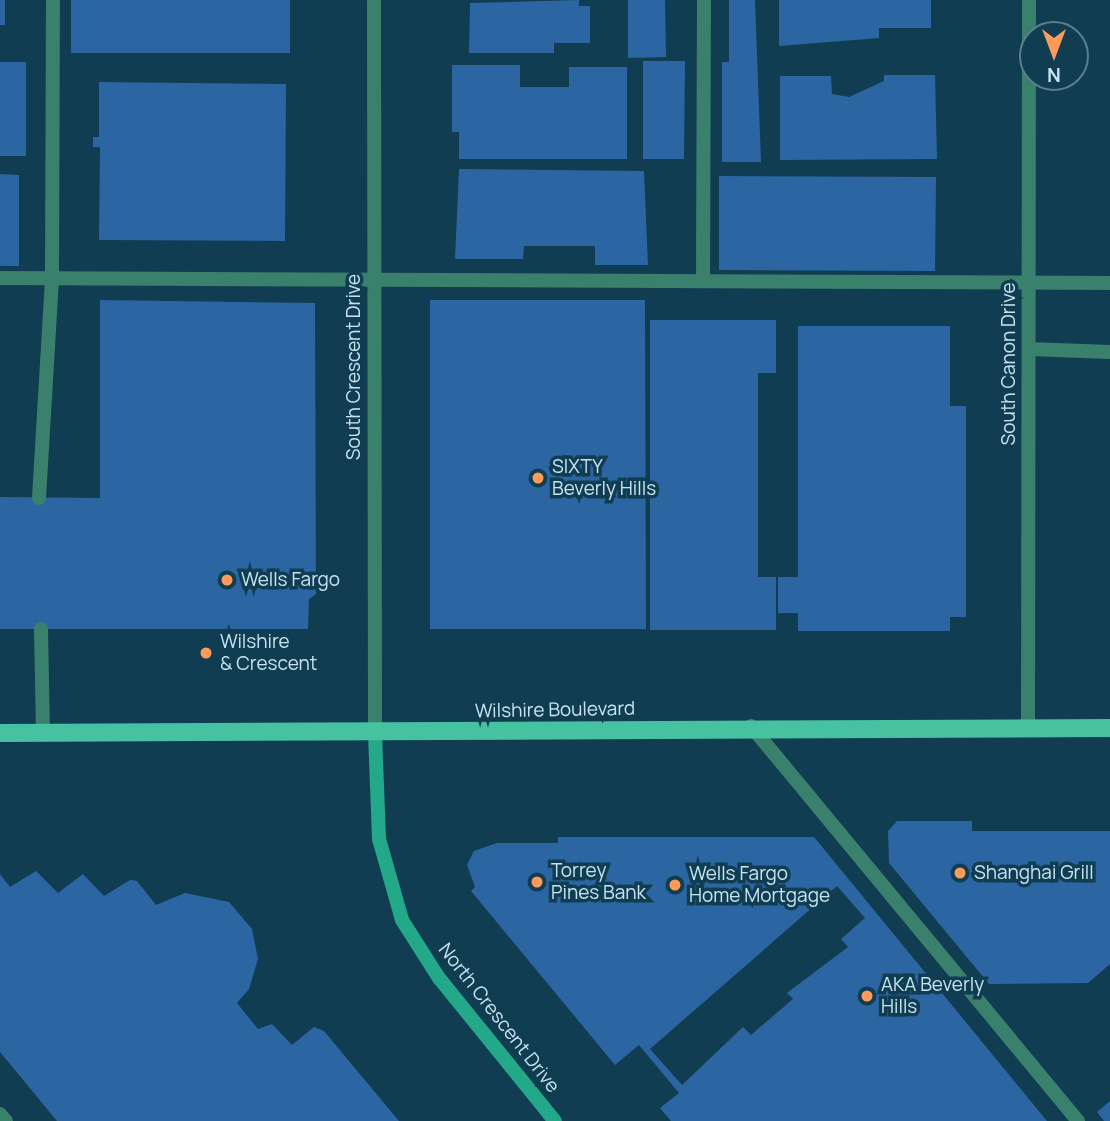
<!DOCTYPE html>
<style>
body{margin:0}
#map{position:relative;width:1110px;height:1121px;overflow:hidden;background:#103d51;font-family:Manrope,sans-serif}
div>[style]{position:absolute}
[style*='--x']{left:calc(var(--x)*1px);top:calc(var(--y)*1px);width:calc(var(--w)*1px);rotate:calc(var(--a)*1deg)}
.building>*{inset:0;background:#2b66a3}
.lane>*{height:14px;margin:-7px;padding:0 7px;transform-origin:7px;border-radius:7px;background:#39816c}
.street>*{height:14px;margin:-7px;padding:0 7px;transform-origin:7px;border-radius:7px;background:#39816c}
.secondary>*{height:14px;margin:-7px;padding:0 7px;transform-origin:7px;border-radius:7px;background:#23a989}
.primary>*{height:18px;margin:-9px;padding:0 9px;transform-origin:9px;border-radius:9px;background:#46c2a1}
.dots>*{width:19px;height:19px;translate:-50% -50%;box-sizing:border-box;border:4px solid #103d51;border-radius:50%}
span{translate:-50% -50%;white-space:nowrap;text-align:center;line-height:1.15;-webkit-text-stroke:7px #103d51;paint-order:stroke}
.street-label{font-size:19px;color:#c6e3f2}
.poi-label{font-size:19px;color:#c6e3f2}
.left{translate:0 -50%;text-align:left}
.north{position:absolute;left:1019px;top:21px;width:70px;height:70px;box-sizing:border-box;background:#103d51;border:2px solid #597f91;border-radius:50%;rotate:180deg;font-size:19px;font-weight:700;line-height:28px;text-align:center;color:#c6e3f2}
.north::after{content:'';display:block;margin:auto;width:24px;height:32px;background:#ff9b5a;clip-path:polygon(50% 0,100% 100%,50% 72%,0 100%)}
</style>
<div id="map">
<div class="building">
<i style="clip-path:polygon(0 0,5px 0,5px 25px,0 25px)"></i>
<i style="clip-path:polygon(71px 0,290px 0,290px 53px,71px 53px)"></i>
<i style="clip-path:polygon(579px 0,579px 6px,590px 6px,590px 43px,554px 43px,554px 53px,469px 53px,470px 3px)"></i>
<i style="clip-path:polygon(628px 0,665px 0,666px 57px,628px 58px)"></i>
<i style="clip-path:polygon(729px 0,755px 0,761px 162px,722px 162px,722px 62px,729px 62px)"></i>
<i style="clip-path:polygon(779px 0,931px 0,931px 28px,879px 28px,879px 38px,779px 46px)"></i>
<i style="clip-path:polygon(643px 61px,685px 61px,684px 159px,643px 159px)"></i>
<i style="clip-path:polygon(0 62px,26px 62px,26px 156px,0 156px)"></i>
<i style="clip-path:polygon(452px 65px,520px 65px,520px 87px,569px 87px,569px 67px,627px 67px,627px 159px,459px 159px,459px 132px,452px 132px)"></i>
<i style="clip-path:polygon(884px 75px,935px 75px,937px 159px,780px 160px,780px 76px,831px 76px,832px 94px,849px 97px,884px 81px)"></i>
<i style="clip-path:polygon(99px 82px,286px 84px,285px 241px,99px 240px,100px 147px,93px 147px,93px 137px,99px 137px)"></i>
<i style="clip-path:polygon(459px 169px,644px 171px,648px 265px,595px 265px,595px 246px,524px 246px,523px 259px,455px 259px)"></i>
<i style="clip-path:polygon(0 174px,19px 175px,19px 266px,0 266px)"></i>
<i style="clip-path:polygon(719px 176px,936px 177px,935px 271px,719px 270px)"></i>
<i style="clip-path:polygon(100px 300px,315px 303px,316px 594px,309px 599px,308px 629px,0 629px,0 497px,100px 498px)"></i>
<i style="clip-path:polygon(430px 300px,645px 300px,646px 629px,430px 629px)"></i>
<i style="clip-path:polygon(650px 320px,776px 320px,776px 373px,758px 373px,758px 577px,776px 577px,776px 630px,650px 630px)"></i>
<i style="clip-path:polygon(798px 326px,950px 326px,950px 406px,966px 406px,966px 617px,950px 617px,950px 631px,798px 631px,798px 613px,778px 613px,778px 577px,798px 577px)"></i>
<i style="clip-path:polygon(897px 821px,972px 821px,972px 831px,1110px 831px,1110px 964px,1088px 983px,989px 984px,889px 863px,888px 831px)"></i>
<i style="clip-path:polygon(evenodd,558px 837px,814px 837px,1047px 1121px,671px 1121px,660px 1108px,679px 1093px,639px 1045px,615px 1065px,471px 891px,475px 887px,467px 865px,474px 851px,497px 843px,558px 843px,558px 837px,837px 886px,865px 918px,841px 939px,848px 947px,787px 993px,793px 999px,751px 1035px,743px 1027px,682px 1085px,650px 1049px,837px 886px)"></i>
<i style="clip-path:polygon(36px 871px,58px 893px,83px 874px,104px 896px,130px 880px,137px 881px,156px 905px,185px 893px,229px 902px,252px 929px,258px 959px,249px 989px,237px 1003px,258px 1029px,272px 1024px,292px 1045px,314px 1027px,324px 1031px,399px 1121px,57px 1121px,0 1052px,0 874px,10px 887px)"></i>
<i style="clip-path:polygon(1110px 1101px,1110px 1121px,1104px 1121px,1097px 1112px)"></i>
</div>
<div class="lane">
<i style="--x:0;--y:278;--w:1110;--a:0.26"></i>
<i style="--x:703;--y:281;--w:281;--a:-89.8"></i>
<i style="--x:1029;--y:349;--w:81;--a:2.1"></i>
<i style="--x:39;--y:498;--w:220;--a:-86.6"></i>
<i style="--x:52;--y:278;--w:278;--a:-89.8"></i>
<i style="--x:41;--y:629;--w:104;--a:88.9"></i>
<i style="--x:751;--y:726;--w:513;--a:50.38"></i>
<i style="--x:0;--y:1114;--w:9;--a:49"></i>
</div>
<div class="street">
<i style="--x:374;--y:0;--w:734;--a:89.92"></i>
<i style="--x:1028;--y:728;--w:728;--a:-89.92"></i>
</div>
<div class="secondary">
<i style="--x:375;--y:734;--w:105;--a:87.8"></i>
<i style="--x:379;--y:839;--w:84;--a:74.1"></i>
<i style="--x:402;--y:920;--w:69;--a:57.5"></i>
<i style="--x:439;--y:978;--w:184;--a:51"></i>
</div>
<div class="primary">
<i style="--x:0;--y:733;--w:1110;--a:-0.26"></i>
</div>
<div class="dots">
<i style="left:538px;top:478px;background:#ff9b5a"></i>
<i style="left:227px;top:580px;background:#ff9b5a"></i>
<i style="left:206px;top:653px;background:#ff9b5a"></i>
<i style="left:960px;top:873px;background:#ff9b5a"></i>
<i style="left:537px;top:882px;background:#ff9b5a"></i>
<i style="left:675px;top:885px;background:#ff9b5a"></i>
<i style="left:867px;top:996px;background:#ff9b5a"></i>
</div>
<div class="street-label">
<span style="left:1009px;top:364px;rotate:-90deg">South Canon Drive</span>
<span style="left:354px;top:367px;rotate:-90deg">South Crescent Drive</span>
<span style="left:555px;top:710px;rotate:-1deg">Wilshire Boulevard</span>
<span style="left:499px;top:1018px;rotate:52deg">North Crescent Drive</span>
</div>
<div class="poi-label">
<span class="left" style="left:552px;top:478px">SIXTY<br>Beverly Hills</span>
<span class="left" style="left:241px;top:580px">Wells Fargo</span>
<span class="left" style="left:220px;top:653px">Wilshire<br>&amp; Crescent</span>
<span class="left" style="left:551px;top:882px">Torrey<br>Pines Bank</span>
<span class="left" style="left:974px;top:873px">Shanghai Grill</span>
<span class="left" style="left:689px;top:885px">Wells Fargo<br>Home Mortgage</span>
<span class="left" style="left:881px;top:996px">AKA Beverly<br>Hills</span>
</div>
<div class="north">N</div>
</div>
